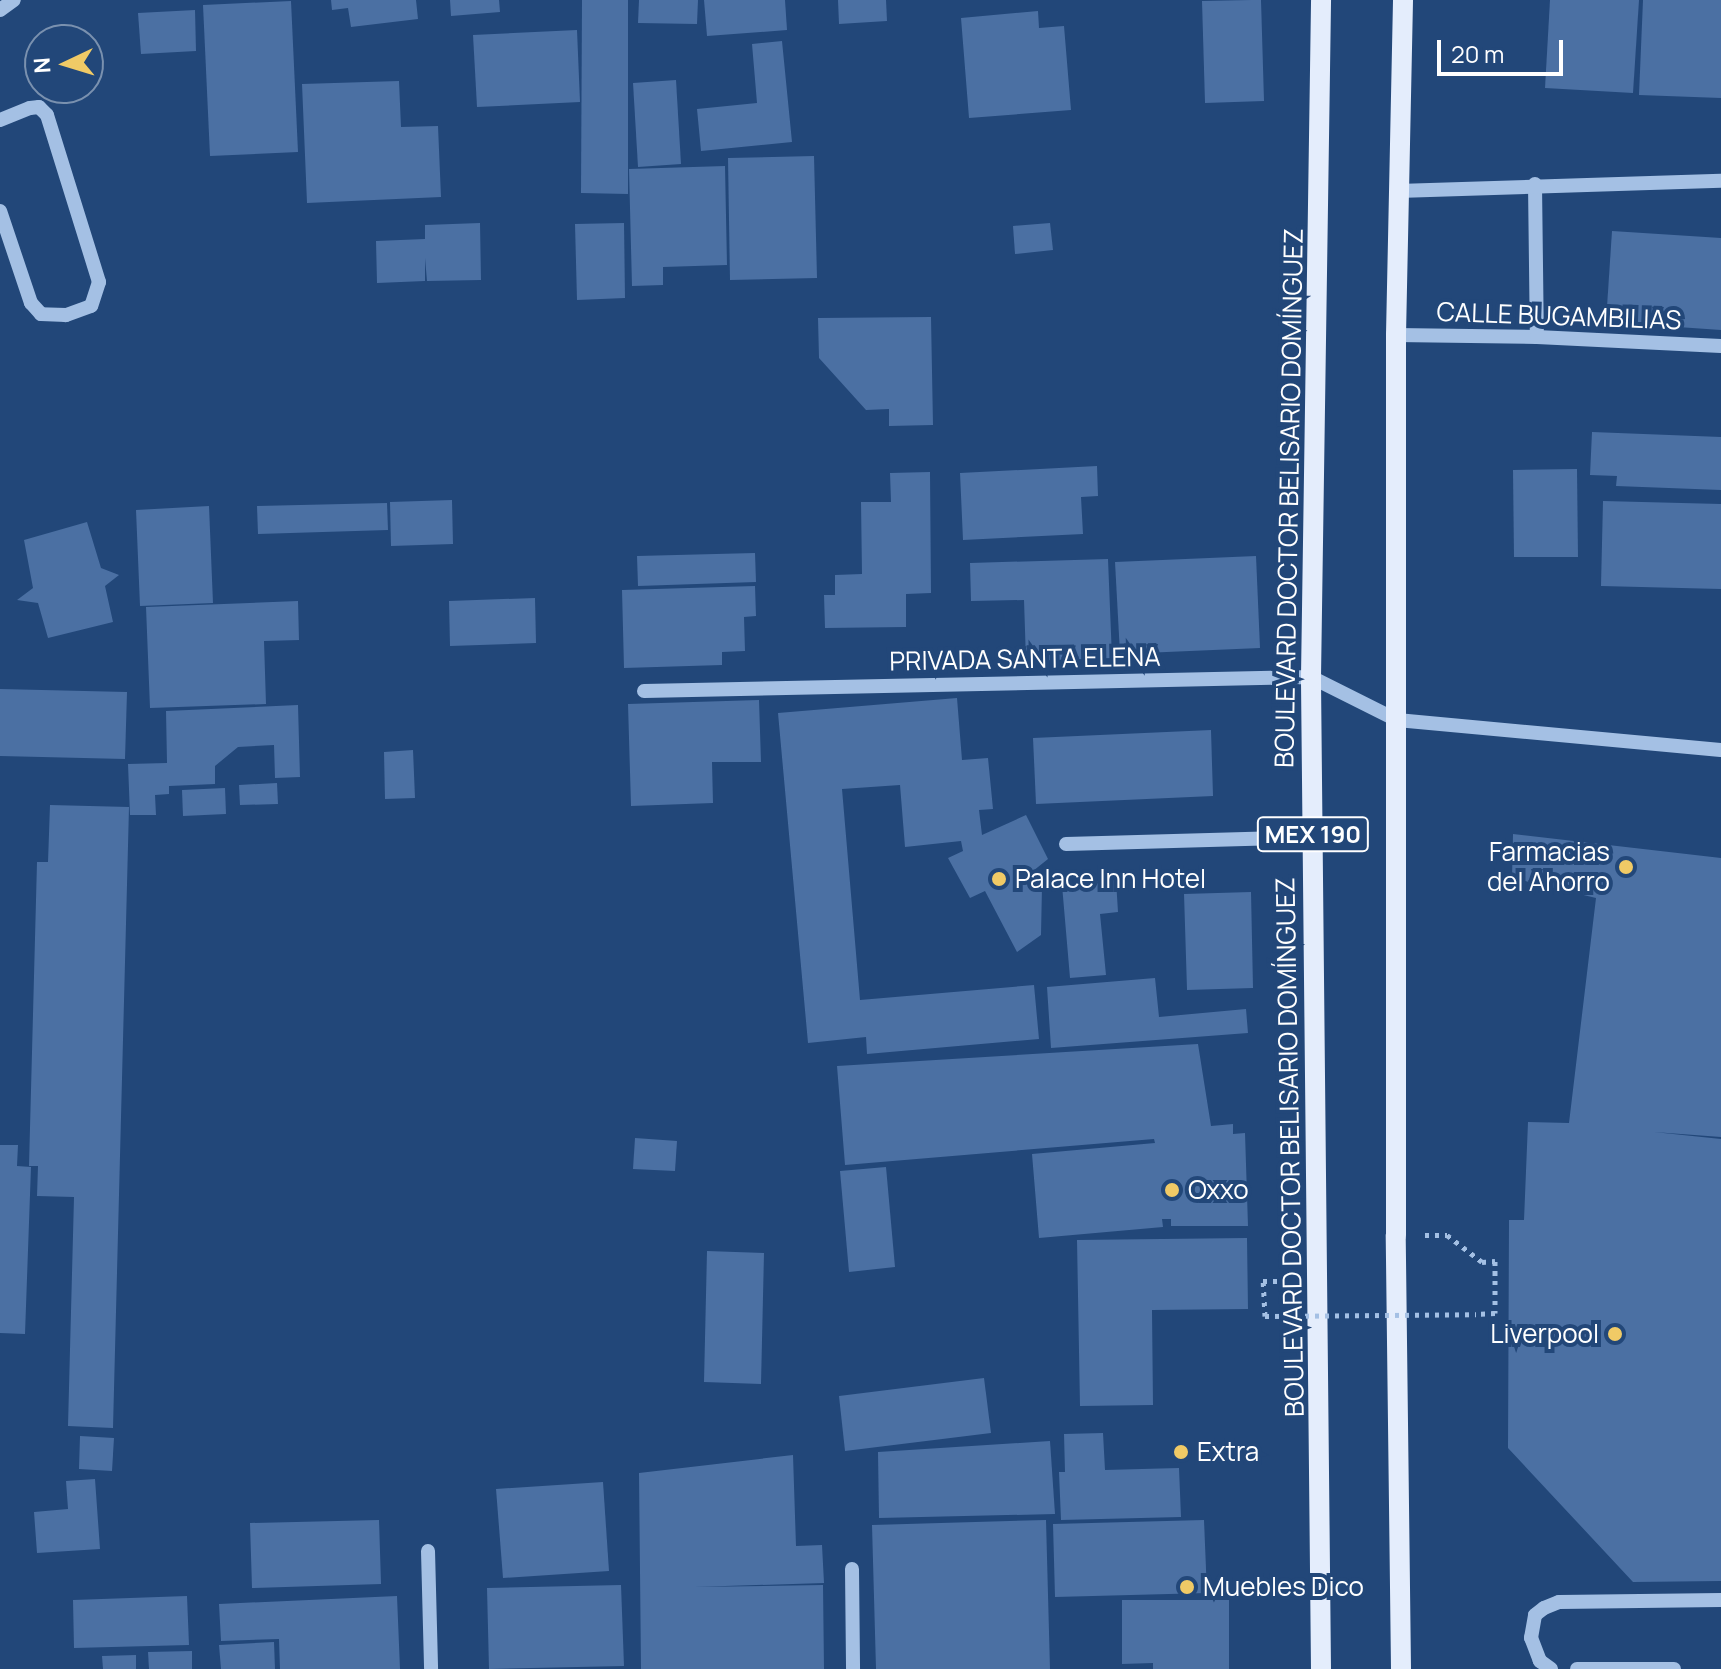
<!DOCTYPE html>
<meta charset="utf-8">
<style>
body{margin:0}
#map{position:relative;width:1721px;height:1669px;overflow:hidden;background:#224779;font-family:Manrope,sans-serif}
div>[style]{position:absolute}
[style*='--x']{left:calc(var(--x)*1px);top:calc(var(--y)*1px);width:calc(var(--w)*1px);rotate:calc(var(--a)*1deg)}
.building>*{inset:0;background:#4b70a3}
.path>*{height:5px;margin-top:-2.5px;transform-origin:0;background:repeating-linear-gradient(90deg,#a4c0e4 0 4px,transparent 0 10px)}
.minor>*{height:14px;margin:-7px;padding:0 7px;transform-origin:7px;border-radius:7px;background:#a4c0e4}
.major>*{height:20px;margin:-10px;padding:0 10px;transform-origin:10px;border-radius:10px;background:#e4edfc}
.path-bridge>*{height:5px;margin-top:-2.5px;transform-origin:0;background:repeating-linear-gradient(90deg,#a4c0e4 0 4px,transparent 0 10px)}
.dots>*{width:22px;height:22px;translate:-50% -50%;box-sizing:border-box;border:4px solid #224779;border-radius:50%}
span{translate:-50% -50%;white-space:nowrap;text-align:center;line-height:1.15;-webkit-text-stroke:8px #224779;paint-order:stroke}
.shield-label span{padding:2px 6px;background:#224779;border:2px solid;border-radius:6px;-webkit-text-stroke-width:0}
.shield-label{font-size:24px;color:#fff;font-weight:700}
.street-label{font-size:26px;color:#fff}
.poi-label{font-size:26px;color:#fff}
.right{translate:-100% -50%;text-align:right}
.left{translate:0 -50%;text-align:left}
.north{position:absolute;left:24px;top:24px;width:80px;height:80px;box-sizing:border-box;background:#224779;border:2px solid #7a91af;border-radius:50%;rotate:266deg;font-size:22px;font-weight:700;line-height:32px;text-align:center;color:#fff}
.north::after{content:'';display:block;margin:auto;width:28px;height:36px;background:#f0ca66;clip-path:polygon(50% 0,100% 100%,50% 72%,0 100%)}
.scale{position:absolute;left:1437px;top:40px;width:126px;height:36px;box-sizing:border-box;border:4px solid #fff;border-top:0;padding-left:10px;font-size:24px;line-height:28px;white-space:nowrap;color:#fff;-webkit-text-stroke:6px #224779;paint-order:stroke}
</style>
<div id="map">
<div class="building">
<i style="clip-path:polygon(331px 0,416px 0,418px 19px,351px 27px,348px 8px,332px 10px)"></i>
<i style="clip-path:polygon(450px 0,499px 0,500px 12px,451px 16px)"></i>
<i style="clip-path:polygon(582px 0,628px 0,628px 194px,581px 193px)"></i>
<i style="clip-path:polygon(639px 0,698px 0,697px 24px,638px 23px)"></i>
<i style="clip-path:polygon(704px 0,785px 0,787px 30px,707px 36px)"></i>
<i style="clip-path:polygon(838px 0,886px 0,887px 21px,839px 24px)"></i>
<i style="clip-path:polygon(1251px 0,1261px 0,1264px 101px,1205px 103px,1202px 1px)"></i>
<i style="clip-path:polygon(1550px 0,1639px 0,1633px 93px,1545px 88px)"></i>
<i style="clip-path:polygon(1643px 0,1721px 0,1721px 98px,1639px 95px)"></i>
<i style="clip-path:polygon(291px 1px,298px 152px,210px 156px,203px 5px)"></i>
<i style="clip-path:polygon(195px 10px,196px 51px,141px 54px,138px 13px)"></i>
<i style="clip-path:polygon(1038px 11px,1039px 28px,1064px 26px,1071px 110px,969px 118px,961px 18px)"></i>
<i style="clip-path:polygon(577px 30px,580px 102px,477px 107px,473px 35px)"></i>
<i style="clip-path:polygon(782px 41px,792px 142px,701px 151px,697px 109px,757px 103px,752px 44px)"></i>
<i style="clip-path:polygon(676px 80px,681px 164px,638px 167px,633px 83px)"></i>
<i style="clip-path:polygon(399px 81px,401px 127px,438px 126px,441px 197px,307px 203px,302px 84px)"></i>
<i style="clip-path:polygon(814px 156px,817px 278px,730px 280px,728px 158px)"></i>
<i style="clip-path:polygon(725px 166px,727px 265px,663px 267px,663px 285px,632px 286px,629px 169px)"></i>
<i style="clip-path:polygon(480px 223px,481px 280px,427px 281px,425px 258px,425px 281px,377px 283px,376px 241px,425px 239px,425px 225px)"></i>
<i style="clip-path:polygon(624px 223px,625px 298px,577px 300px,575px 224px)"></i>
<i style="clip-path:polygon(1050px 223px,1053px 250px,1015px 254px,1013px 226px)"></i>
<i style="clip-path:polygon(1612px 231px,1721px 238px,1721px 330px,1606px 322px)"></i>
<i style="clip-path:polygon(931px 317px,933px 425px,889px 426px,889px 409px,866px 410px,819px 358px,818px 318px)"></i>
<i style="clip-path:polygon(1592px 432px,1721px 437px,1721px 490px,1616px 486px,1617px 476px,1590px 475px)"></i>
<i style="clip-path:polygon(1097px 466px,1098px 496px,1081px 497px,1083px 534px,963px 540px,960px 473px)"></i>
<i style="clip-path:polygon(1577px 469px,1578px 557px,1514px 557px,1513px 470px)"></i>
<i style="clip-path:polygon(930px 472px,931px 593px,906px 594px,906px 627px,825px 628px,824px 595px,835px 595px,835px 575px,862px 574px,861px 502px,891px 502px,890px 473px)"></i>
<i style="clip-path:polygon(452px 500px,453px 544px,391px 546px,390px 502px)"></i>
<i style="clip-path:polygon(1603px 501px,1721px 504px,1721px 589px,1601px 586px)"></i>
<i style="clip-path:polygon(387px 503px,388px 530px,258px 534px,257px 506px)"></i>
<i style="clip-path:polygon(209px 506px,213px 603px,140px 606px,136px 510px)"></i>
<i style="clip-path:polygon(87px 522px,101px 568px,119px 575px,105px 586px,113px 622px,48px 638px,38px 603px,17px 600px,33px 588px,24px 540px)"></i>
<i style="clip-path:polygon(755px 553px,756px 582px,638px 586px,637px 556px)"></i>
<i style="clip-path:polygon(1256px 556px,1260px 648px,1120px 654px,1115px 562px)"></i>
<i style="clip-path:polygon(1108px 559px,1112px 658px,1026px 661px,1024px 600px,971px 601px,970px 563px)"></i>
<i style="clip-path:polygon(755px 586px,756px 616px,744px 617px,745px 651px,722px 652px,722px 665px,624px 668px,622px 590px)"></i>
<i style="clip-path:polygon(535px 598px,536px 643px,450px 646px,449px 601px)"></i>
<i style="clip-path:polygon(298px 601px,299px 640px,264px 641px,266px 704px,150px 708px,146px 607px)"></i>
<i style="clip-path:polygon(0 689px,127px 692px,125px 759px,0 756px)"></i>
<i style="clip-path:polygon(957px 698px,962px 760px,988px 758px,993px 809px,979px 810px,982px 835px,1026px 815px,1048px 859px,1033px 871px,1042px 887px,1041px 935px,1017px 952px,985px 891px,970px 898px,948px 858px,963px 851px,961px 841px,905px 847px,900px 785px,842px 789px,860px 1000px,1034px 985px,1039px 1039px,867px 1054px,866px 1037px,808px 1043px,778px 713px)"></i>
<i style="clip-path:polygon(759px 700px,761px 762px,712px 762px,713px 803px,631px 806px,628px 704px)"></i>
<i style="clip-path:polygon(298px 705px,300px 777px,275px 778px,274px 745px,238px 747px,215px 766px,215px 784px,169px 786px,169px 794px,155px 795px,156px 815px,130px 815px,128px 764px,167px 763px,166px 711px)"></i>
<i style="clip-path:polygon(1211px 730px,1213px 796px,1036px 804px,1033px 738px)"></i>
<i style="clip-path:polygon(413px 750px,415px 798px,385px 799px,384px 752px)"></i>
<i style="clip-path:polygon(277px 783px,278px 804px,240px 805px,239px 785px)"></i>
<i style="clip-path:polygon(225px 788px,226px 814px,183px 816px,182px 790px)"></i>
<i style="clip-path:polygon(50px 805px,129px 807px,113px 1428px,68px 1426px,74px 1197px,37px 1196px,38px 1166px,29px 1166px,37px 862px,48px 862px)"></i>
<i style="clip-path:polygon(1513px 834px,1721px 858px,1721px 1137px,1654px 1132px,1721px 1139px,1721px 1581px,1633px 1582px,1508px 1448px,1509px 1220px,1524px 1220px,1528px 1122px,1569px 1123px,1596px 898px,1512px 878px)"></i>
<i style="clip-path:polygon(1116px 880px,1118px 912px,1100px 914px,1106px 975px,1070px 978px,1062px 885px)"></i>
<i style="clip-path:polygon(1251px 892px,1253px 988px,1187px 990px,1184px 894px)"></i>
<i style="clip-path:polygon(1155px 978px,1159px 1017px,1246px 1009px,1248px 1033px,1051px 1048px,1047px 987px)"></i>
<i style="clip-path:polygon(1198px 1044px,1211px 1126px,1233px 1124px,1233px 1134px,1245px 1133px,1248px 1226px,1171px 1226px,1171px 1219px,1162px 1219px,1163px 1227px,1039px 1238px,1032px 1154px,1155px 1143px,1154px 1139px,845px 1165px,837px 1066px)"></i>
<i style="clip-path:polygon(635px 1138px,677px 1141px,675px 1171px,633px 1169px)"></i>
<i style="clip-path:polygon(0 1145px,18px 1145px,17px 1166px,31px 1167px,25px 1334px,0 1333px)"></i>
<i style="clip-path:polygon(886px 1167px,895px 1267px,849px 1272px,840px 1171px)"></i>
<i style="clip-path:polygon(1247px 1238px,1248px 1309px,1152px 1310px,1153px 1405px,1080px 1406px,1077px 1240px)"></i>
<i style="clip-path:polygon(707px 1251px,764px 1253px,761px 1384px,704px 1382px)"></i>
<i style="clip-path:polygon(984px 1378px,991px 1433px,845px 1451px,839px 1396px)"></i>
<i style="clip-path:polygon(1103px 1433px,1105px 1470px,1179px 1468px,1181px 1517px,1061px 1520px,1059px 1472px,1065px 1472px,1064px 1434px)"></i>
<i style="clip-path:polygon(80px 1436px,114px 1438px,112px 1471px,79px 1469px)"></i>
<i style="clip-path:polygon(1050px 1441px,1055px 1514px,879px 1518px,878px 1452px)"></i>
<i style="clip-path:polygon(793px 1455px,796px 1546px,822px 1545px,824px 1583px,694px 1587px,823px 1585px,824px 1669px,641px 1669px,639px 1473px)"></i>
<i style="clip-path:polygon(95px 1479px,100px 1549px,37px 1553px,34px 1512px,68px 1509px,66px 1481px)"></i>
<i style="clip-path:polygon(603px 1482px,609px 1571px,503px 1578px,496px 1489px)"></i>
<i style="clip-path:polygon(379px 1520px,381px 1584px,252px 1588px,250px 1523px)"></i>
<i style="clip-path:polygon(1046px 1520px,1050px 1669px,876px 1669px,872px 1525px)"></i>
<i style="clip-path:polygon(1204px 1520px,1207px 1593px,1055px 1597px,1053px 1524px)"></i>
<i style="clip-path:polygon(621px 1585px,624px 1666px,489px 1669px,487px 1588px)"></i>
<i style="clip-path:polygon(187px 1596px,189px 1645px,74px 1648px,73px 1600px)"></i>
<i style="clip-path:polygon(397px 1596px,400px 1669px,280px 1669px,279px 1639px,221px 1641px,219px 1604px)"></i>
<i style="clip-path:polygon(1122px 1600px,1229px 1600px,1229px 1669px,1153px 1669px,1153px 1663px,1122px 1664px)"></i>
<i style="clip-path:polygon(274px 1642px,275px 1669px,221px 1669px,219px 1645px)"></i>
<i style="clip-path:polygon(192px 1651px,192px 1669px,149px 1669px,148px 1652px)"></i>
<i style="clip-path:polygon(136px 1655px,136px 1669px,103px 1669px,102px 1656px)"></i>
</div>
<div class="path">
<i style="--x:1425;--y:1235;--w:22;--a:0"></i>
<i style="--x:1447;--y:1235;--w:44;--a:37.6"></i>
<i style="--x:1482;--y:1262;--w:13;--a:-4"></i>
<i style="--x:1495;--y:1261;--w:52;--a:90"></i>
<i style="--x:1495;--y:1313;--w:19;--a:177"></i>
<i style="--x:1265;--y:1316;--w:35;--a:-93"></i>
<i style="--x:1263;--y:1281;--w:22;--a:0"></i>
</div>
<div class="minor">
<i style="--x:0;--y:10;--w:17;--a:-36"></i>
<i style="--x:0;--y:120;--w:32;--a:-22"></i>
<i style="--x:30;--y:108;--w:9;--a:-6"></i>
<i style="--x:39;--y:107;--w:11;--a:45"></i>
<i style="--x:47;--y:115;--w:175;--a:72.7"></i>
<i style="--x:99;--y:282;--w:25;--a:108"></i>
<i style="--x:91;--y:306;--w:27;--a:160"></i>
<i style="--x:66;--y:315;--w:25;--a:-178"></i>
<i style="--x:41;--y:314;--w:15;--a:-132"></i>
<i style="--x:31;--y:303;--w:97;--a:-108.6"></i>
<i style="--x:1535;--y:184;--w:153;--a:89.3"></i>
<i style="--x:1398;--y:191;--w:323;--a:-1.8"></i>
<i style="--x:1396;--y:335;--w:141;--a:0.8"></i>
<i style="--x:1537;--y:337;--w:184;--a:2.8"></i>
<i style="--x:644;--y:691;--w:667;--a:-1.2"></i>
<i style="--x:1311;--y:677;--w:96;--a:26.6"></i>
<i style="--x:1397;--y:720;--w:325;--a:5.3"></i>
<i style="--x:1066;--y:844;--w:247;--a:-1.6"></i>
<i style="--x:428;--y:1551;--w:118;--a:88.5"></i>
<i style="--x:852;--y:1569;--w:100;--a:89.4"></i>
<i style="--x:1551;--y:1669;--w:14;--a:-144"></i>
<i style="--x:1540;--y:1661;--w:25;--a:-111"></i>
<i style="--x:1531;--y:1638;--w:23;--a:-80"></i>
<i style="--x:1535;--y:1615;--w:11;--a:-38"></i>
<i style="--x:1544;--y:1608;--w:16;--a:-22"></i>
<i style="--x:1559;--y:1602;--w:162;--a:-0.7"></i>
<i style="--x:1577;--y:1669;--w:97;--a:0"></i>
</div>
<div class="major">
<i style="--x:1321;--y:1669;--w:992;--a:-90.58"></i>
<i style="--x:1311;--y:677;--w:677;--a:-89.15"></i>
<i style="--x:1401;--y:1669;--w:434;--a:-90.7"></i>
<i style="--x:1396;--y:1235;--w:900;--a:-90"></i>
<i style="--x:1396;--y:335;--w:335;--a:-88.8"></i>
</div>
<div class="path-bridge">
<i style="--x:1265;--y:1316;--w:211;--a:-0.5"></i>
</div>
<div class="dots">
<i style="left:1626px;top:867px;background:#f0ca66"></i>
<i style="left:999px;top:879px;background:#f0ca66"></i>
<i style="left:1172px;top:1190px;background:#f0ca66"></i>
<i style="left:1615px;top:1334px;background:#f0ca66"></i>
<i style="left:1181px;top:1452px;background:#f0ca66"></i>
<i style="left:1187px;top:1587px;background:#f0ca66"></i>
</div>
<div class="shield-label">
<span style="left:1313px;top:834px">MEX 190</span>
</div>
<div class="street-label">
<span style="left:1559px;top:316px;rotate:2deg">CALLE BUGAMBILIAS</span>
<span style="left:1289px;top:498px;rotate:-89deg">BOULEVARD DOCTOR BELISARIO DOMÍNGUEZ</span>
<span style="left:1025px;top:659px;rotate:-1deg">PRIVADA SANTA ELENA</span>
<span style="left:1290px;top:1147px;rotate:-91deg">BOULEVARD DOCTOR BELISARIO DOMÍNGUEZ</span>
</div>
<div class="poi-label">
<span class="right" style="left:1610px;top:867px">Farmacias<br>del Ahorro</span>
<span class="left" style="left:1015px;top:879px">Palace Inn Hotel</span>
<span class="left" style="left:1188px;top:1190px">Oxxo</span>
<span class="right" style="left:1599px;top:1334px">Liverpool</span>
<span class="left" style="left:1197px;top:1452px">Extra</span>
<span class="left" style="left:1203px;top:1587px">Muebles Dico</span>
</div>
<div class="north">N</div>
<div class="scale">20 m</div>
</div>
